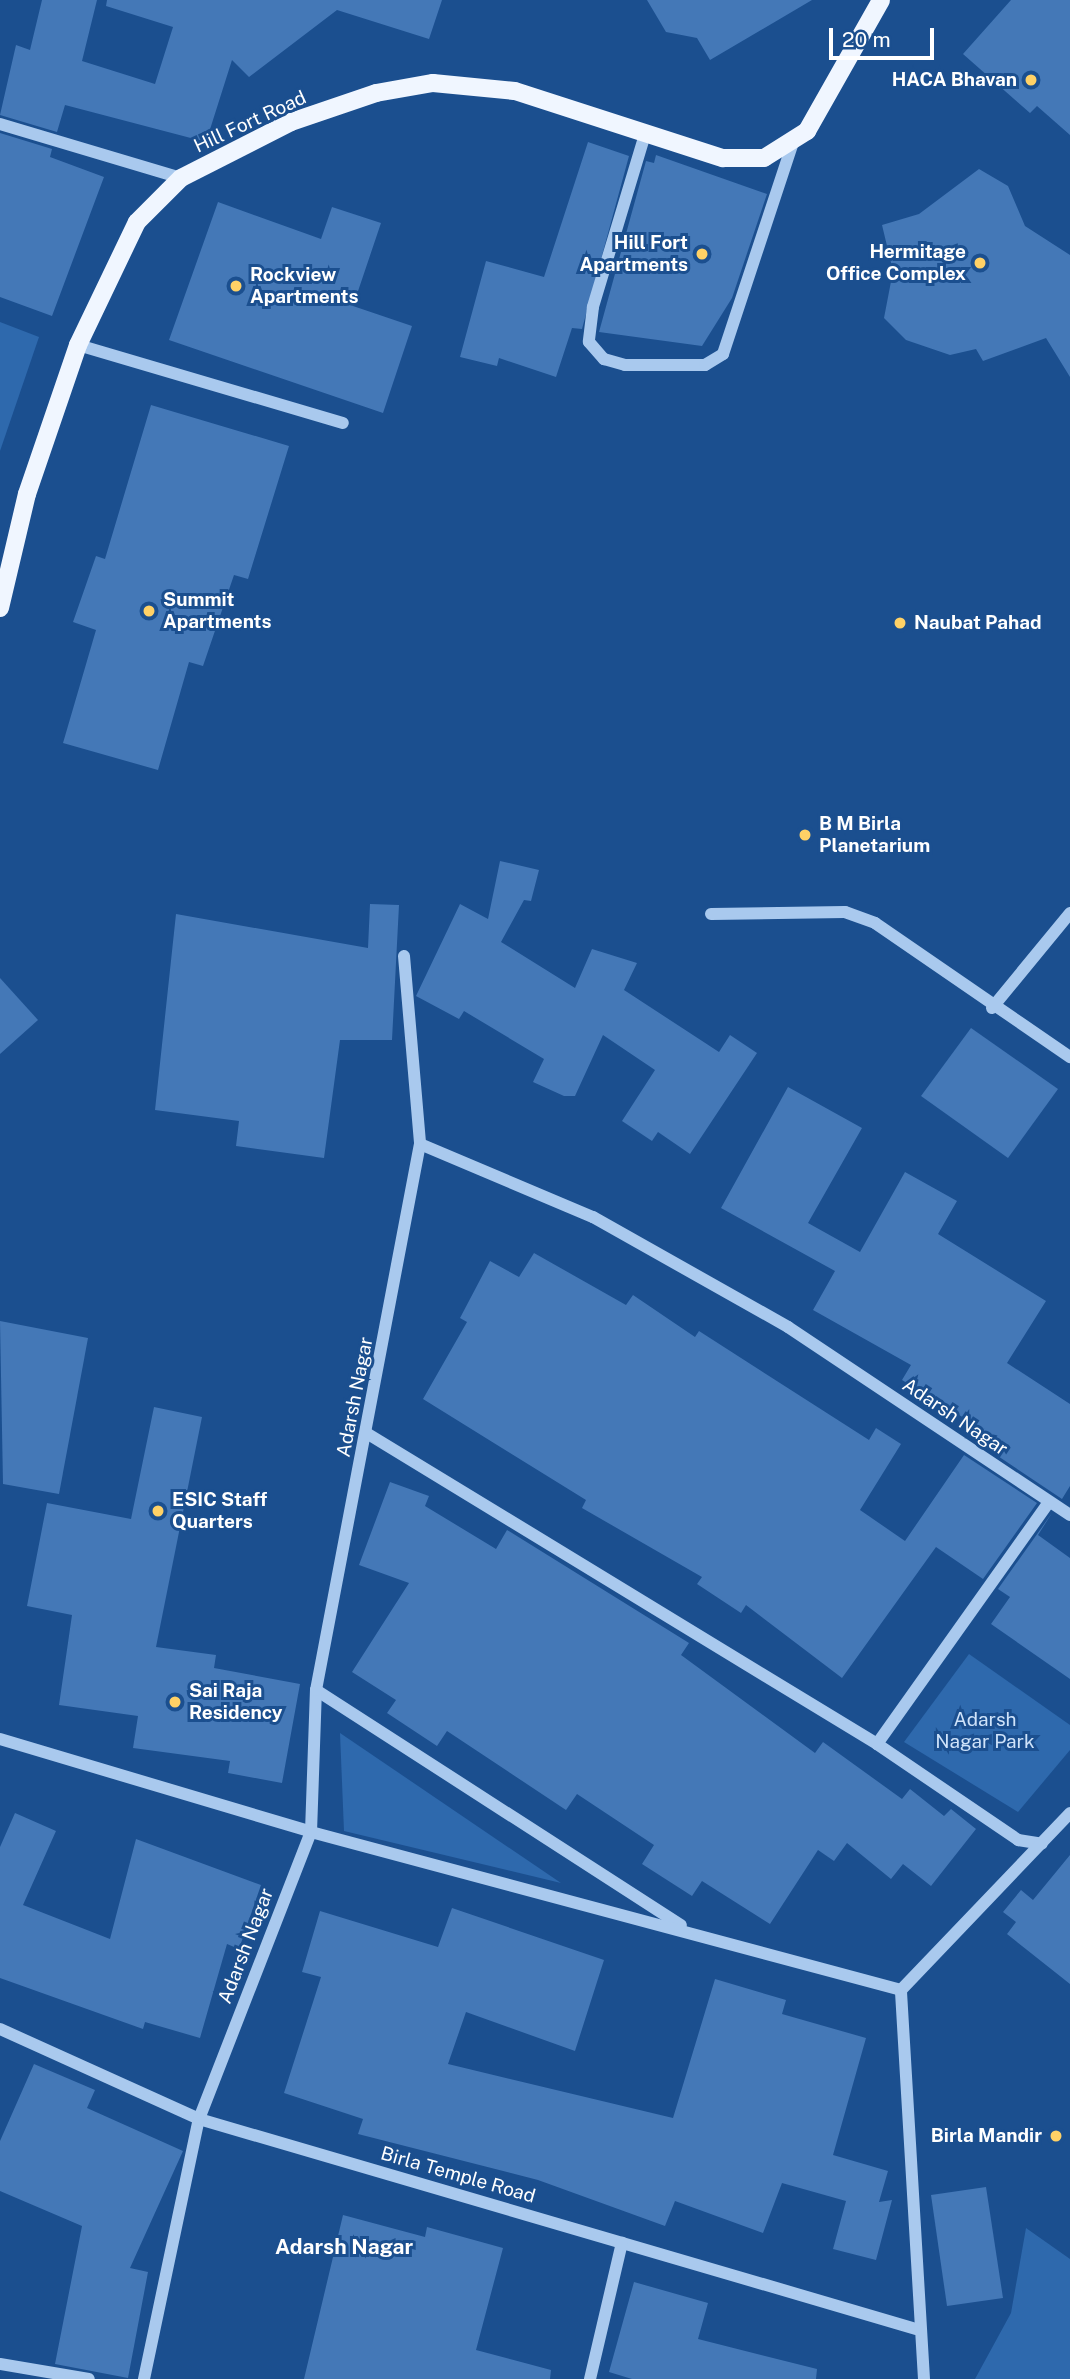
<!DOCTYPE html>
<style>
body{margin:0}
#map{position:relative;width:1070px;height:2379px;overflow:hidden;background:#1b4f8f;font-family:"Public Sans",sans-serif}
div>[style]{position:absolute}
[style*='--x']{left:calc(var(--x)*1px);top:calc(var(--y)*1px);width:calc(var(--w)*1px);rotate:calc(var(--a)*1deg)}
.green>*{inset:0;background:#2e69ad}
.building>*{inset:0;background:#4478b7}
.minor>*{height:12px;margin:-6px;padding:0 6px;transform-origin:6px;border-radius:6px;background:#a9c9ee}
.major>*{height:18px;margin:-9px;padding:0 9px;transform-origin:9px;border-radius:9px;background:#f0f6ff}
.dots>*{width:19px;height:19px;translate:-50% -50%;box-sizing:border-box;border:4px solid #1b4f8f;border-radius:50%}
span{translate:-50% -50%;white-space:nowrap;text-align:center;line-height:1.15;-webkit-text-stroke:6px #1b4f8f;paint-order:stroke}
.poi-label{font-size:19px;color:#fff;font-weight:700}
.right{translate:-100% -50%;text-align:right}
.left{translate:0 -50%;text-align:left}
.street-label{font-size:19px;color:#fff}
.park-label{font-size:19px;color:#cfe3fa}
.neighbourhood-label{font-size:21px;color:#fff;font-weight:700}
.scale{position:absolute;left:829px;top:28px;width:105px;height:32px;box-sizing:border-box;border:4px solid #fff;border-top:0;padding-left:9px;font-size:21px;line-height:24px;white-space:nowrap;color:#fff;-webkit-text-stroke:5px #1b4f8f;paint-order:stroke}
</style>
<div id="map">
<div class="green">
<i style="clip-path:polygon(0 322px,39px 337px,0 451px)"></i>
<i style="clip-path:polygon(969px 1654px,1070px 1725px,1070px 1750px,1018px 1812px,904px 1742px)"></i>
<i style="clip-path:polygon(340px 1733px,561px 1883px,344px 1831px)"></i>
<i style="clip-path:polygon(1026px 2228px,1070px 2259px,1070px 2379px,975px 2379px,1011px 2313px)"></i>
</div>
<div class="building">
<i style="clip-path:polygon(42px 0,97px 0,82px 61px,155px 84px,173px 27px,106px 6px,107px 0,442px 0,429px 39px,337px 10px,249px 77px,232px 60px,206px 142px,65px 105px,57px 132px,0 115px,16px 45px,30px 50px)"></i>
<i style="clip-path:polygon(647px 0,812px 0,710px 60px,697px 38px,666px 32px)"></i>
<i style="clip-path:polygon(1011px 0,1070px 0,1070px 135px,1037px 106px,1030px 113px,963px 54px)"></i>
<i style="clip-path:polygon(0 133px,52px 149px,50px 157px,104px 177px,52px 316px,0 297px)"></i>
<i style="clip-path:polygon(588px 142px,629px 156px,582px 329px,572px 328px,556px 377px,499px 358px,497px 366px,460px 357px,486px 261px,544px 277px)"></i>
<i style="clip-path:polygon(656px 155px,767px 194px,732px 298px,702px 346px,599px 332px,646px 161px,654px 163px)"></i>
<i style="clip-path:polygon(979px 169px,1008px 186px,1025px 226px,1070px 255px,1070px 377px,1046px 338px,983px 361px,976px 349px,950px 355px,906px 340px,884px 318px,893px 271px,882px 225px,919px 214px)"></i>
<i style="clip-path:polygon(218px 202px,321px 239px,332px 207px,381px 223px,353px 306px,412px 326px,383px 413px,169px 340px)"></i>
<i style="clip-path:polygon(151px 405px,289px 446px,248px 579px,234px 575px,203px 666px,189px 662px,158px 770px,63px 743px,96px 630px,73px 622px,96px 556px,105px 559px)"></i>
<i style="clip-path:polygon(500px 861px,539px 870px,531px 901px,524px 900px,501px 942px,575px 988px,592px 949px,637px 963px,624px 990px,719px 1052px,730px 1035px,757px 1053px,690px 1154px,658px 1132px,652px 1141px,622px 1121px,655px 1070px,603px 1035px,575px 1096px,564px 1096px,533px 1082px,544px 1059px,464px 1011px,459px 1019px,416px 996px,460px 904px,488px 919px)"></i>
<i style="clip-path:polygon(370px 904px,399px 905px,392px 1040px,340px 1040px,324px 1158px,236px 1146px,239px 1121px,155px 1110px,176px 914px,368px 948px)"></i>
<i style="clip-path:polygon(0 978px,38px 1020px,0 1054px)"></i>
<i style="clip-path:polygon(971px 1028px,1058px 1089px,1008px 1158px,921px 1096px)"></i>
<i style="clip-path:polygon(788px 1087px,862px 1128px,808px 1223px,860px 1252px,905px 1172px,957px 1201px,938px 1234px,1046px 1301px,1007px 1363px,1070px 1404px,1070px 1486px,1062px 1499px,974px 1440px,982px 1429px,902px 1380px,911px 1365px,813px 1310px,835px 1271px,721px 1208px)"></i>
<i style="clip-path:polygon(534px 1253px,626px 1305px,633px 1295px,695px 1337px,699px 1331px,869px 1440px,876px 1428px,901px 1444px,860px 1510px,905px 1541px,964px 1455px,1037px 1503px,983px 1579px,936px 1547px,842px 1678px,746px 1605px,741px 1613px,697px 1584px,702px 1577px,582px 1508px,586px 1500px,423px 1399px,467px 1322px,460px 1318px,490px 1261px,519px 1277px)"></i>
<i style="clip-path:polygon(0 1321px,88px 1338px,59px 1494px,3px 1484px)"></i>
<i style="clip-path:polygon(154px 1407px,202px 1417px,156px 1647px,216px 1655px,214px 1668px,300px 1684px,282px 1783px,228px 1773px,230px 1761px,133px 1748px,138px 1716px,59px 1705px,72px 1615px,27px 1606px,47px 1503px,131px 1519px)"></i>
<i style="clip-path:polygon(390px 1482px,429px 1496px,425px 1506px,496px 1549px,507px 1530px,689px 1643px,681px 1655px,815px 1753px,823px 1742px,902px 1799px,910px 1789px,944px 1816px,951px 1809px,976px 1829px,931px 1886px,903px 1864px,891px 1879px,847px 1843px,834px 1861px,818px 1850px,770px 1924px,702px 1881px,692px 1896px,642px 1864px,654px 1845px,577px 1794px,566px 1810px,447px 1731px,437px 1746px,387px 1713px,396px 1700px,352px 1672px,409px 1583px,359px 1565px)"></i>
<i style="clip-path:polygon(1052px 1513px,1038px 1535px,1070px 1558px,1070px 1679px,991px 1624px,1010px 1597px,998px 1589px)"></i>
<i style="clip-path:polygon(15px 1813px,56px 1831px,23px 1905px,110px 1939px,136px 1839px,261px 1885px,239px 1949px,227px 1944px,200px 2038px,145px 2022px,143px 2029px,0 1978px,0 1847px)"></i>
<i style="clip-path:polygon(1070px 1855px,1070px 1984px,1007px 1934px,1016px 1922px,1003px 1912px,1021px 1890px,1033px 1900px)"></i>
<i style="clip-path:polygon(452px 1908px,604px 1960px,575px 2051px,466px 2012px,448px 2064px,673px 2118px,715px 1979px,786px 2000px,782px 2014px,866px 2038px,833px 2155px,888px 2171px,879px 2202px,892px 2200px,876px 2260px,833px 2249px,846px 2201px,782px 2183px,763px 2233px,675px 2201px,665px 2226px,538px 2180px,358px 2134px,363px 2119px,284px 2093px,321px 1977px,302px 1972px,320px 1911px,438px 1947px)"></i>
<i style="clip-path:polygon(34px 2064px,95px 2090px,87px 2108px,183px 2151px,130px 2268px,148px 2272px,128px 2378px,55px 2364px,82px 2226px,0 2191px,0 2141px)"></i>
<i style="clip-path:polygon(986px 2187px,1003px 2298px,947px 2306px,931px 2195px)"></i>
<i style="clip-path:polygon(343px 2215px,425px 2237px,427px 2227px,503px 2248px,476px 2350px,551px 2370px,550px 2379px,304px 2379px)"></i>
<i style="clip-path:polygon(634px 2282px,708px 2303px,698px 2339px,817px 2369px,816px 2379px,632px 2379px,609px 2372px)"></i>
</div>
<div class="minor">
<i style="--x:0;--y:124;--w:189;--a:16.6"></i>
<i style="--x:646;--y:131;--w:184;--a:106.8"></i>
<i style="--x:593;--y:307;--w:35;--a:97"></i>
<i style="--x:589;--y:342;--w:23;--a:49"></i>
<i style="--x:604;--y:359;--w:22;--a:16"></i>
<i style="--x:625;--y:365;--w:80;--a:0"></i>
<i style="--x:705;--y:365;--w:21;--a:-31"></i>
<i style="--x:723;--y:354;--w:226;--a:-71.7"></i>
<i style="--x:78;--y:345;--w:276;--a:16.4"></i>
<i style="--x:711;--y:914;--w:134;--a:-0.9"></i>
<i style="--x:845;--y:912;--w:32;--a:20"></i>
<i style="--x:875;--y:923;--w:237;--a:34.5"></i>
<i style="--x:404;--y:956;--w:189;--a:85.1"></i>
<i style="--x:992;--y:1008;--w:123;--a:-50.6"></i>
<i style="--x:368;--y:1434;--w:596;--a:31.34"></i>
<i style="--x:877;--y:1744;--w:171;--a:34.2"></i>
<i style="--x:1018;--y:1840;--w:24;--a:9"></i>
<i style="--x:316;--y:1690;--w:434;--a:32.8"></i>
<i style="--x:0;--y:1739;--w:325;--a:16.6"></i>
<i style="--x:311;--y:1832;--w:611;--a:14.99"></i>
<i style="--x:877;--y:1744;--w:296;--a:-54.6"></i>
<i style="--x:0;--y:2029;--w:218;--a:24.3"></i>
<i style="--x:199;--y:2119;--w:747;--a:16.32"></i>
<i style="--x:0;--y:2364;--w:90;--a:9.6"></i>
<i style="--x:144;--y:2379;--w:266;--a:-78.1"></i>
<i style="--x:199;--y:2119;--w:308;--a:-68.7"></i>
<i style="--x:311;--y:1832;--w:142;--a:-88"></i>
<i style="--x:316;--y:1690;--w:556;--a:-79.22"></i>
<i style="--x:420;--y:1144;--w:188;--a:22.9"></i>
<i style="--x:593;--y:1217;--w:224;--a:29.4"></i>
<i style="--x:788;--y:1327;--w:339;--a:33.7"></i>
<i style="--x:590;--y:2379;--w:140;--a:-76.8"></i>
<i style="--x:924;--y:2379;--w:390;--a:-93.4"></i>
<i style="--x:901;--y:1990;--w:245;--a:-46.3"></i>
</div>
<div class="major">
<i style="--x:0;--y:608;--w:117;--a:-76.7"></i>
<i style="--x:27;--y:494;--w:157;--a:-71.1"></i>
<i style="--x:78;--y:345;--w:136;--a:-64.4"></i>
<i style="--x:137;--y:222;--w:62;--a:-45"></i>
<i style="--x:181;--y:178;--w:123;--a:-27"></i>
<i style="--x:291;--y:122;--w:90;--a:-18.8"></i>
<i style="--x:376;--y:93;--w:58;--a:-10"></i>
<i style="--x:433;--y:83;--w:82;--a:5.6"></i>
<i style="--x:515;--y:91;--w:219;--a:17.9"></i>
<i style="--x:723;--y:158;--w:41;--a:0"></i>
<i style="--x:764;--y:158;--w:51;--a:-32.1"></i>
<i style="--x:807;--y:131;--w:150;--a:-60.5"></i>
</div>
<div class="dots">
<i style="left:1031px;top:80px;background:#ffd166"></i>
<i style="left:702px;top:254px;background:#ffd166"></i>
<i style="left:980px;top:263px;background:#ffd166"></i>
<i style="left:236px;top:286px;background:#ffd166"></i>
<i style="left:149px;top:611px;background:#ffd166"></i>
<i style="left:900px;top:623px;background:#ffd166"></i>
<i style="left:805px;top:835px;background:#ffd166"></i>
<i style="left:158px;top:1511px;background:#ffd166"></i>
<i style="left:175px;top:1702px;background:#ffd166"></i>
<i style="left:1056px;top:2136px;background:#ffd166"></i>
</div>
<div class="poi-label">
<span class="right" style="left:1017px;top:80px">HACA Bhavan</span>
<span class="right" style="left:688px;top:254px">Hill Fort<br>Apartments</span>
<span class="right" style="left:966px;top:263px">Hermitage<br>Office Complex</span>
<span class="left" style="left:250px;top:286px">Rockview<br>Apartments</span>
<span class="left" style="left:163px;top:611px">Summit<br>Apartments</span>
<span class="left" style="left:914px;top:623px">Naubat Pahad</span>
<span class="left" style="left:819px;top:835px">B M Birla<br>Planetarium</span>
<span class="left" style="left:172px;top:1511px">ESIC Staff<br>Quarters</span>
<span class="left" style="left:189px;top:1702px">Sai Raja<br>Residency</span>
<span class="right" style="left:1042px;top:2136px">Birla Mandir</span>
</div>
<div class="street-label">
<span style="left:250px;top:122px;rotate:-25deg">Hill Fort Road</span>
<span style="left:355px;top:1397px;rotate:-79deg">Adarsh Nagar</span>
<span style="left:955px;top:1417px;rotate:34deg">Adarsh Nagar</span>
<span style="left:246px;top:1946px;rotate:-69deg">Adarsh Nagar</span>
<span style="left:458px;top:2175px;rotate:16deg">Birla Temple Road</span>
</div>
<div class="park-label">
<span style="left:985px;top:1731px">Adarsh<br>Nagar Park</span>
</div>
<div class="neighbourhood-label">
<span style="left:344px;top:2247px">Adarsh Nagar</span>
</div>
<div class="scale">20 m</div>
</div>
